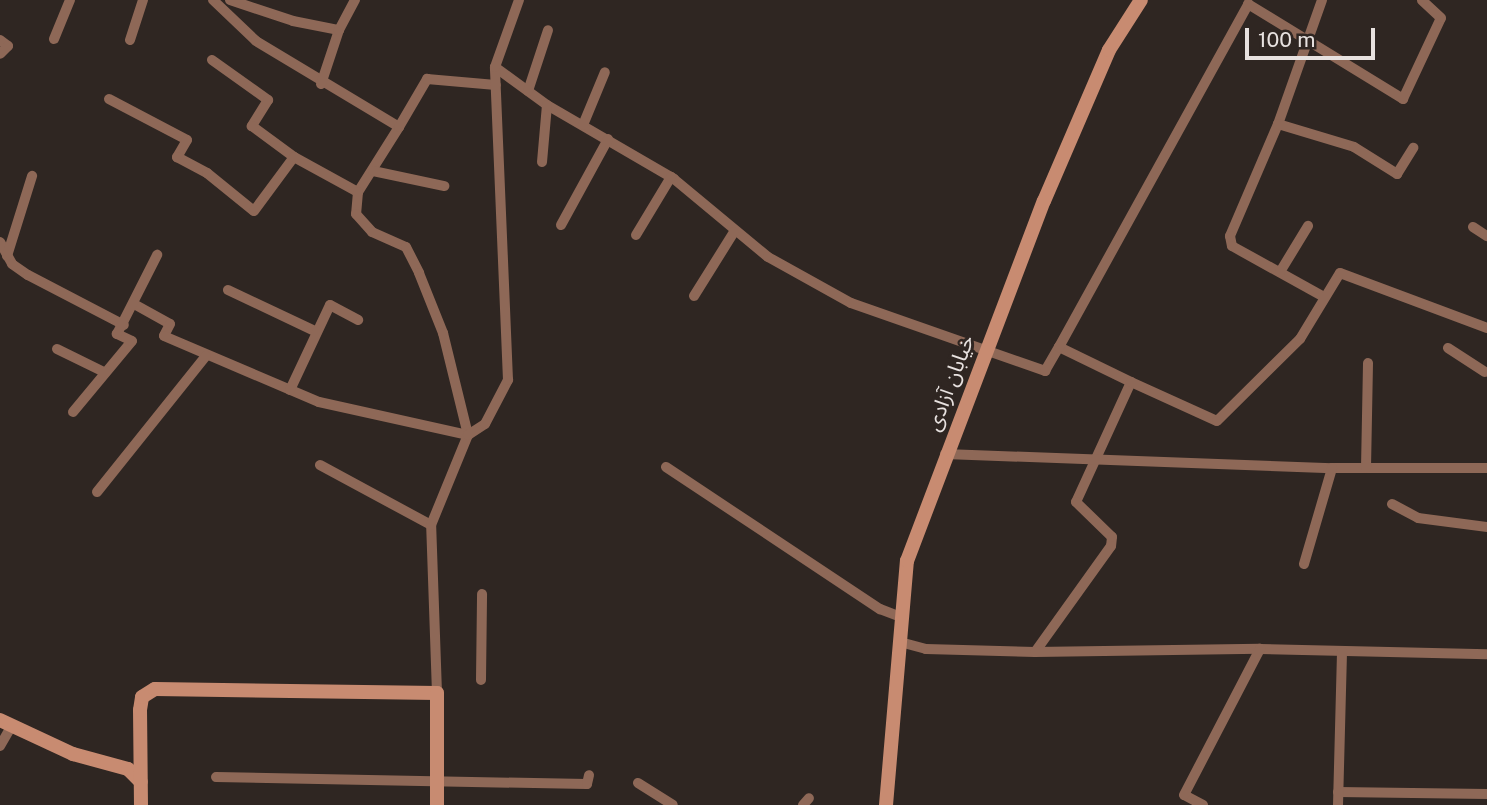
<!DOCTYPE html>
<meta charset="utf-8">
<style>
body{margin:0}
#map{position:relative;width:1487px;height:805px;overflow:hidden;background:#2f2622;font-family:"Public Sans","Noto Sans Arabic",sans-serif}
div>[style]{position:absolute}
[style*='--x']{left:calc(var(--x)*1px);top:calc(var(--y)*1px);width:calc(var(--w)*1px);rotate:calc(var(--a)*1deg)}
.street>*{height:10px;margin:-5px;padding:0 5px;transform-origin:5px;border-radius:5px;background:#8e6857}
.secondary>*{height:14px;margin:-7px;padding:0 7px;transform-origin:7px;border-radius:7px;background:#c88b71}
span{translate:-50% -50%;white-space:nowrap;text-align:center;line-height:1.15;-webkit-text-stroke:6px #2f2622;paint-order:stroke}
.street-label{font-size:21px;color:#e8e2e0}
.scale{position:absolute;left:1245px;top:28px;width:130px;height:32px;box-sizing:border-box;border:4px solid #e8e2e0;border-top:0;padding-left:9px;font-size:21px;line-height:24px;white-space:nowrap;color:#e8e2e0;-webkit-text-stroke:5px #2f2622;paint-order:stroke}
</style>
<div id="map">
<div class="street">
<i style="--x:213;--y:0;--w:59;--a:43.6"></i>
<i style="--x:256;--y:41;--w:167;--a:31"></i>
<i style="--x:399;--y:127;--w:77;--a:122.2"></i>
<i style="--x:230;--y:0;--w:66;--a:18.4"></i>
<i style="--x:293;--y:21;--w:47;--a:11.1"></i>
<i style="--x:339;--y:30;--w:57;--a:108.4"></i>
<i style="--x:1322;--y:0;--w:132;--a:109.5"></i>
<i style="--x:1278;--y:124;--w:122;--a:113.2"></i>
<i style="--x:1230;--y:236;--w:10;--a:79"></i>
<i style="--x:1232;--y:246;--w:105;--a:29"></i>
<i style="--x:339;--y:30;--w:34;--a:-62"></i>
<i style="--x:54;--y:39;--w:42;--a:-67.7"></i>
<i style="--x:0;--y:40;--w:10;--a:37"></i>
<i style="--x:8;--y:46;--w:11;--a:135"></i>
<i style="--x:130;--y:40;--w:42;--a:-72"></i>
<i style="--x:212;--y:60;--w:69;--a:35.5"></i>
<i style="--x:268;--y:100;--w:31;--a:122"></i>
<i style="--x:252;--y:126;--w:52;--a:36.4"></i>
<i style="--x:495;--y:67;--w:64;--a:36.2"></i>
<i style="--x:547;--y:105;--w:147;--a:30.2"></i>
<i style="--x:674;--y:179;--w:122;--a:39.7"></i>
<i style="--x:768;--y:257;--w:95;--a:29"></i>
<i style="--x:851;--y:303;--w:206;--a:19.3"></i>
<i style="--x:1045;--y:371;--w:28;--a:-60"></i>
<i style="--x:1059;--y:347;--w:80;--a:25.9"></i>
<i style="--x:1131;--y:382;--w:132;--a:114.6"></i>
<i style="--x:1076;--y:502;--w:50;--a:44.2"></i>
<i style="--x:1112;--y:537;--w:9;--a:96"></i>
<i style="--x:1111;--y:546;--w:130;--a:125.6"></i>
<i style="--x:528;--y:91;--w:64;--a:-71.8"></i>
<i style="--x:109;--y:99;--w:88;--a:27.7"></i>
<i style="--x:187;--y:140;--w:20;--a:120"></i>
<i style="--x:177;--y:157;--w:34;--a:28"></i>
<i style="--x:207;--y:173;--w:60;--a:39"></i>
<i style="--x:254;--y:211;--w:67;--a:-53.5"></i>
<i style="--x:294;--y:157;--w:73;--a:28.7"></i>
<i style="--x:358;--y:192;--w:22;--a:95"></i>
<i style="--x:356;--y:214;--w:24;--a:48"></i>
<i style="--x:372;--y:232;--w:37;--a:24"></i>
<i style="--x:406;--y:247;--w:29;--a:63"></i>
<i style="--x:419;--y:273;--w:65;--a:68.2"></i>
<i style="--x:443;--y:333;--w:105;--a:76.2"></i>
<i style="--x:1278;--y:124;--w:79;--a:16.8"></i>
<i style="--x:1354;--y:147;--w:51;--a:32.1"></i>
<i style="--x:1397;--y:174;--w:31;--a:-58"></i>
<i style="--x:583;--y:125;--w:57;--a:-67.5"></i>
<i style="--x:399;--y:127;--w:56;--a:-59.7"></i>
<i style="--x:427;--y:79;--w:69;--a:5"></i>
<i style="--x:542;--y:162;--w:57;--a:-85"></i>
<i style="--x:373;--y:171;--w:73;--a:11.9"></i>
<i style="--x:561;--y:225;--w:98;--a:-61.3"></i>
<i style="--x:1473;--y:227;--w:17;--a:33"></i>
<i style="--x:636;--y:235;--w:68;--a:-58.9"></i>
<i style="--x:0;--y:242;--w:25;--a:61"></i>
<i style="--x:12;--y:264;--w:19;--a:35"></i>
<i style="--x:28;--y:275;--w:108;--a:27.5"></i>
<i style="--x:7;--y:256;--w:84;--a:-72.6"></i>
<i style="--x:1280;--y:272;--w:54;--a:-58.7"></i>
<i style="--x:228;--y:290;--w:98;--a:25.3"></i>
<i style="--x:694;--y:296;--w:75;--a:-58"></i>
<i style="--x:134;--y:304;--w:41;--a:29.1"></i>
<i style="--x:170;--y:324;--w:13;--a:117"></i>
<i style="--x:164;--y:336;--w:168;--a:23.1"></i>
<i style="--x:319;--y:402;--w:153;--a:12.5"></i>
<i style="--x:1059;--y:347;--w:392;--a:-61.1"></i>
<i style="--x:1248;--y:4;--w:182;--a:31.5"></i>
<i style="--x:1403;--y:99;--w:89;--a:-64.9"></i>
<i style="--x:1441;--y:18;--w:26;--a:-137"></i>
<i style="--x:1448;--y:348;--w:44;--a:33"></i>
<i style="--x:57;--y:349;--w:52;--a:26.1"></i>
<i style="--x:1131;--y:382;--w:94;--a:24.4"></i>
<i style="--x:1217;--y:421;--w:117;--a:-44.7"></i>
<i style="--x:1300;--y:339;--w:77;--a:-58.8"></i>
<i style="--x:1340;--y:273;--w:157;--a:20.5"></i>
<i style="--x:290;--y:390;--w:94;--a:-64.8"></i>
<i style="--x:330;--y:305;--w:32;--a:28"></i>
<i style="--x:73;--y:412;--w:92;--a:-50.3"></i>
<i style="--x:132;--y:341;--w:17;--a:-155"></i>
<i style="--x:117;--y:334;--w:89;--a:-63.1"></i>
<i style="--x:945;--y:454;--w:387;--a:2.1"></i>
<i style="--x:1332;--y:468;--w:155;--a:0"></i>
<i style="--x:320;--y:465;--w:126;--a:28.4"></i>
<i style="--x:666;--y:467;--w:257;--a:33.6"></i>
<i style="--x:880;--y:609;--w:22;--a:21"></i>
<i style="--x:1366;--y:468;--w:105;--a:-88.9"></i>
<i style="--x:97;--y:492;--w:174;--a:-51.3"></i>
<i style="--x:1392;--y:504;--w:30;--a:28"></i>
<i style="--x:1418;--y:518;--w:70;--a:7.4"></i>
<i style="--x:1304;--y:564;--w:100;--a:-73.7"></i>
<i style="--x:900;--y:642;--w:27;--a:15"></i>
<i style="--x:926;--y:649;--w:109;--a:1.6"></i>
<i style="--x:1035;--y:652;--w:225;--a:-0.8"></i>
<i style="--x:1260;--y:649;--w:227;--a:1.3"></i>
<i style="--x:481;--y:680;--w:86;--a:-89.3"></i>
<i style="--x:437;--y:693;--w:168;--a:-92"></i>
<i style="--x:431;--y:525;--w:97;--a:-67.7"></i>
<i style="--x:468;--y:435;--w:20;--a:-33"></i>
<i style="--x:485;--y:424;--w:50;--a:-62.4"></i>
<i style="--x:508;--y:380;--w:313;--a:-92.4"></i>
<i style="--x:495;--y:67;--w:71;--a:-70.3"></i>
<i style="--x:0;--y:746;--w:22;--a:-60"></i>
<i style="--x:216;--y:777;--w:371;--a:1.1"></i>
<i style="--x:587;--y:784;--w:9;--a:-77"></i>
<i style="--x:638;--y:783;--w:41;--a:32.2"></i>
<i style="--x:1338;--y:792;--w:149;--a:0.8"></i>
<i style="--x:803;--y:805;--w:9;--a:-49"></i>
<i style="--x:1203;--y:805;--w:21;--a:-152"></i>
<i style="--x:1184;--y:795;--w:165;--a:-62.5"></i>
<i style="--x:1338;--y:805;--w:154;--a:-88.5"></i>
</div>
<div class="secondary">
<i style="--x:0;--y:720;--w:81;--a:25"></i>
<i style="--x:73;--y:754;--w:57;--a:15.3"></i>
<i style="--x:128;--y:769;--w:18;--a:45"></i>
<i style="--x:141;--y:805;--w:95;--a:-90.6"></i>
<i style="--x:140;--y:710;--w:13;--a:-81"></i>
<i style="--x:142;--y:697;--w:15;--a:-32"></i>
<i style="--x:155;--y:689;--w:282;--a:0.8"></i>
<i style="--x:437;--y:693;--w:112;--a:90"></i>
<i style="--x:886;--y:805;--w:245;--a:-85.1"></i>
<i style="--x:907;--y:561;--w:385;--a:-69.2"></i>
<i style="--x:1044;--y:201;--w:164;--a:-66.7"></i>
<i style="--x:1109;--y:50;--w:59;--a:-57.4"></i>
</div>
<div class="street-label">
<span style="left:950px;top:383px;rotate:-69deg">خیابان آزادی</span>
</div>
<div class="scale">100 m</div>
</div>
